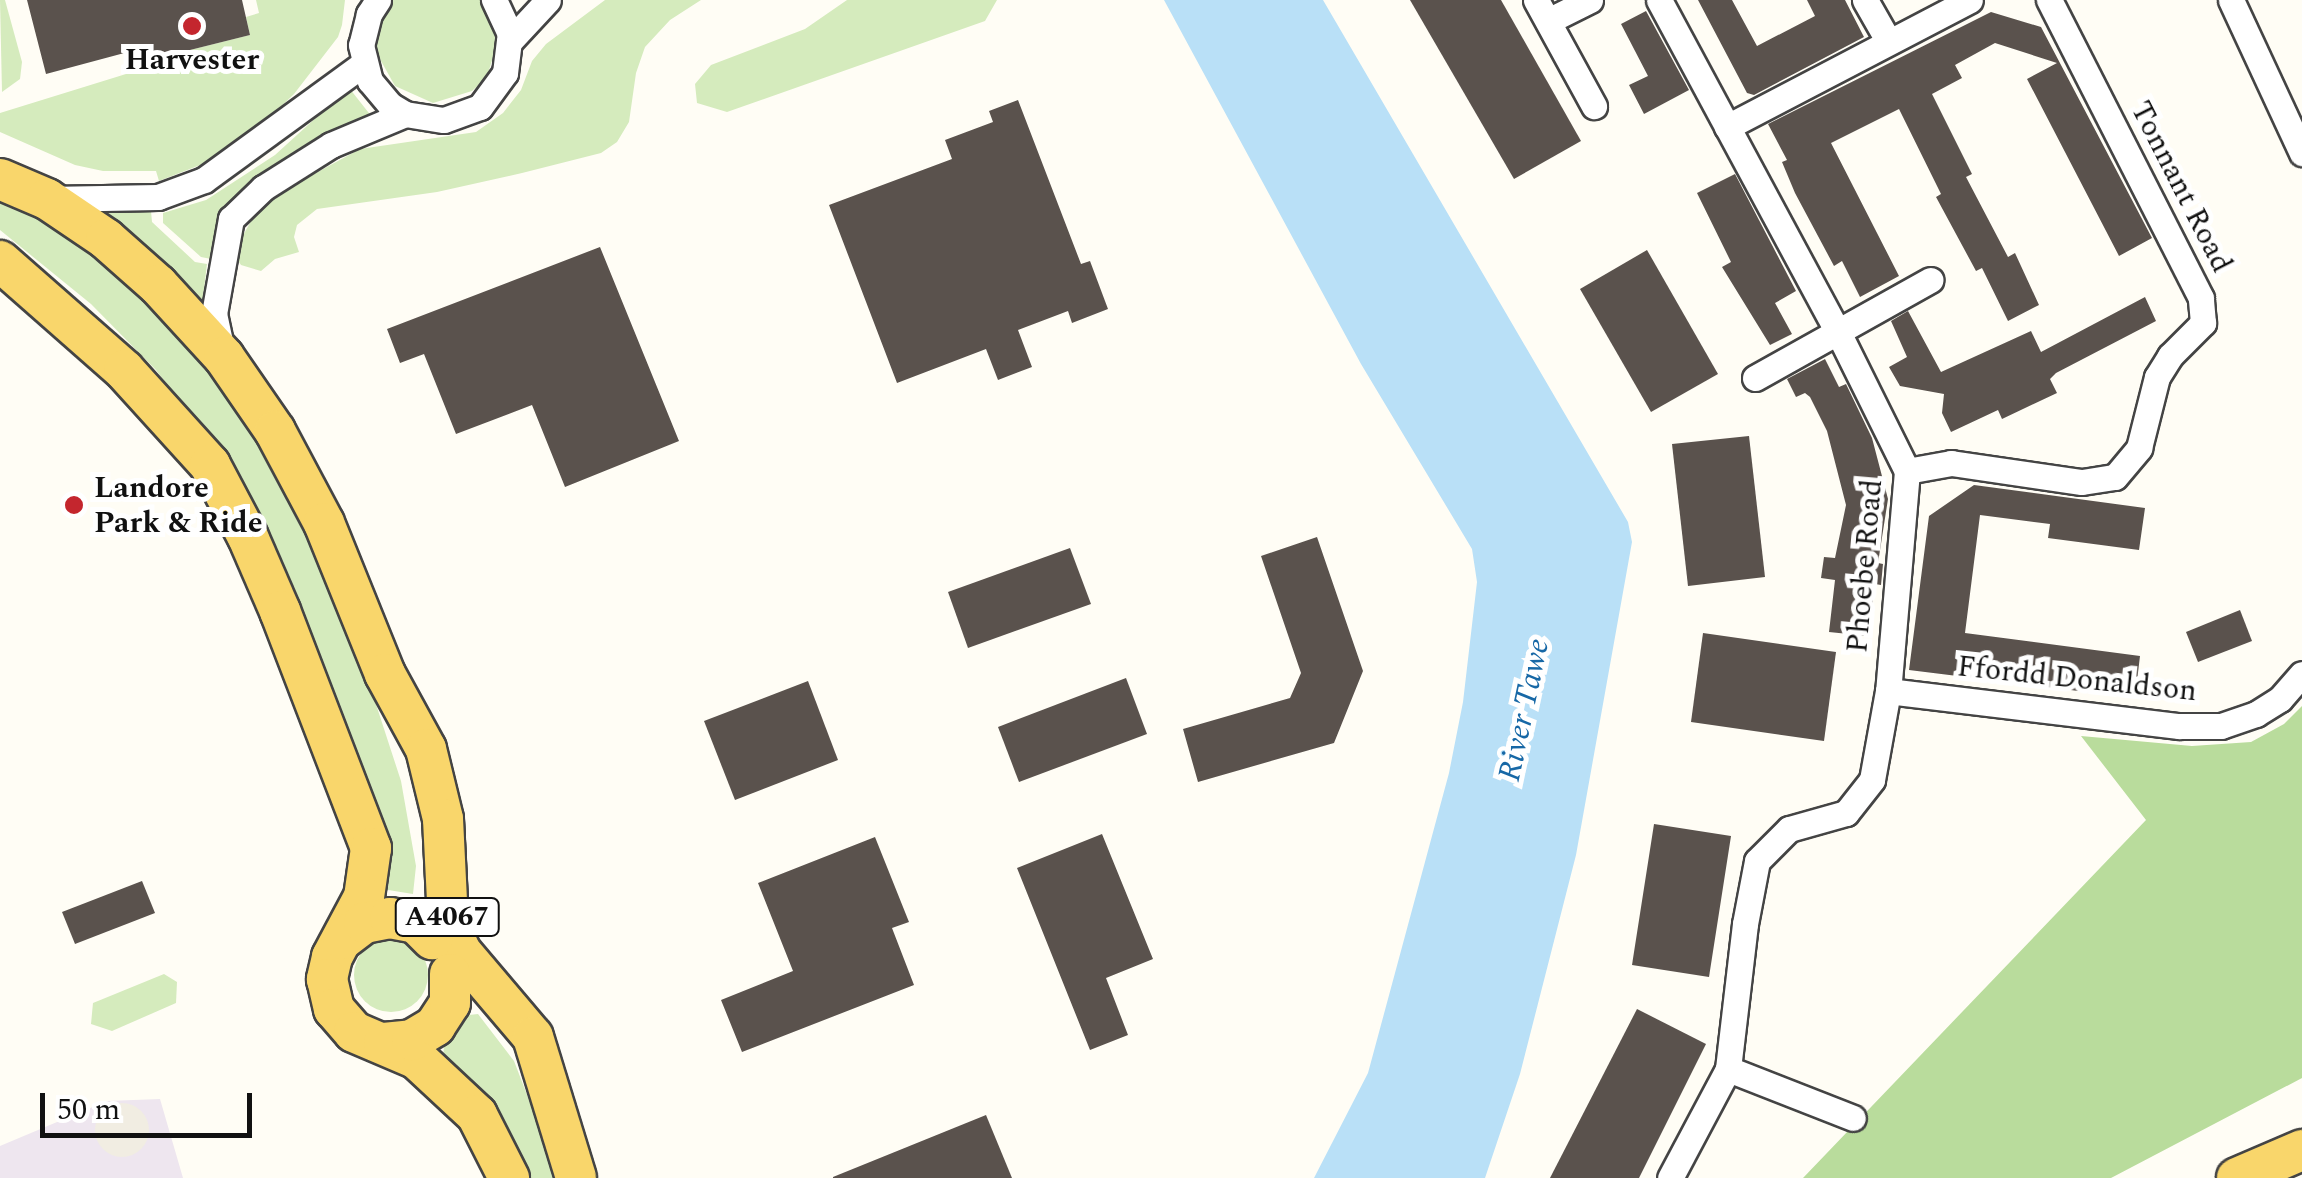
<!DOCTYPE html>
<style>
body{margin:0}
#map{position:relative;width:2302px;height:1178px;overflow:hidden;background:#fffdf5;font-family:Spectral,serif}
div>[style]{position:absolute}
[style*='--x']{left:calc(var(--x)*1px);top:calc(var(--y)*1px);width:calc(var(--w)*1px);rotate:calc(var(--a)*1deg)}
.industrial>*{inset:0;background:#eee6ef}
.green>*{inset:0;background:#d5ebbd}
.round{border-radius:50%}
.forest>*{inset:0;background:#b9dc9c}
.plaza>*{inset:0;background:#f1ede2}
.water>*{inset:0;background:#b9e0f7}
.building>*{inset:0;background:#5a524d}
.roads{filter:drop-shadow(2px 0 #444) drop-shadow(-2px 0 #444) drop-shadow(0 2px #444) drop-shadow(0 -2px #444)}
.street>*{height:25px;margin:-12.5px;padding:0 12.5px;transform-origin:12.5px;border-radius:12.5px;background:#fff}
.primary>*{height:40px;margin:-20px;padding:0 20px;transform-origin:20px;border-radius:20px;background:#f9d66b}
.dots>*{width:28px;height:28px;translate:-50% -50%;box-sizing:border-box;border:5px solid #fff;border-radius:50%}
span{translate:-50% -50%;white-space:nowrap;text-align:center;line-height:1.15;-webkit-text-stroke:10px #fff;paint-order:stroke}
.shield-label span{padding:2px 8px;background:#fff;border:2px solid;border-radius:8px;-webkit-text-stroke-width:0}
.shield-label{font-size:28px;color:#111;font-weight:700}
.poi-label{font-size:30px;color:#111;font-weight:700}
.left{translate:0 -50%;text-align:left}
.street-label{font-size:30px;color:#111}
.water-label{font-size:32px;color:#1768a6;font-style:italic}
.scale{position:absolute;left:40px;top:1093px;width:212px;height:45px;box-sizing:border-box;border:5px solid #111;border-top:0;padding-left:12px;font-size:30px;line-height:35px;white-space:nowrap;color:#111;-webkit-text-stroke:8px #fff;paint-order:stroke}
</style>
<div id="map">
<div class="industrial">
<i style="clip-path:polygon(160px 1099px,183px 1178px,0 1178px,0 1146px,107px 1101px)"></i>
</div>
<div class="green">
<i style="clip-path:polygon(0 0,5px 0,22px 62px,20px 79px,2px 92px)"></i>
<i style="clip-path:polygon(256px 0,345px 0,342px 25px,338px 37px,294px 94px,258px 129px,208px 162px,159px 181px,156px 171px,103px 171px,75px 165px,0 132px,0 113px,168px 61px,166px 56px,250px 35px,246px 17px,259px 13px)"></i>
<i style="clip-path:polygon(391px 0,483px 0,499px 37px,487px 77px,472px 91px,433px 103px,395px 86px,376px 52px,376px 33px)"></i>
<i style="clip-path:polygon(605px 0,701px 0,670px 20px,645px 47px,636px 73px,629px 122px,617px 142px,601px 153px,522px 173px,437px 192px,317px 209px,297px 225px,294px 237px,299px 252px,275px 259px,261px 271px,241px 265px,235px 256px,237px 246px,255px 214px,292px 186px,360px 149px,476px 132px,503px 113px,521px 90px,532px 61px,546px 44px)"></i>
<i style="clip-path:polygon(847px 0,997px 0,985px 21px,727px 112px,697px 103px,695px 84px,711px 65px,805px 29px)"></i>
<i style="clip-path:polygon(346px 84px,372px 117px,218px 236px,211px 259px,201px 257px,163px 223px,163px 213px,206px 200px,275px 155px,331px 104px)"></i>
<i style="clip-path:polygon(0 195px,86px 246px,139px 291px,221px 383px,280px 478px,319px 559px,372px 692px,401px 781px,416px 866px,413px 894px,382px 889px,219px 456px,156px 370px,91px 304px,0 230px)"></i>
<i style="clip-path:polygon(103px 211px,151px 211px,152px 222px,195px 262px,207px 264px,202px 306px,103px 219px)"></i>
<i class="round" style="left:354px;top:938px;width:74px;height:74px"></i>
<i style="clip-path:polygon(164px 974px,177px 982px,176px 1003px,112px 1031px,91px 1024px,93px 1003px)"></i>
<i style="clip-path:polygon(478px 1014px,514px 1061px,559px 1178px,527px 1178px,481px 1093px,443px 1056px,444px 1047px,469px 1015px)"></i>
</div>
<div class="forest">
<i style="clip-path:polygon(2302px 706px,2302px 1078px,2111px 1178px,1803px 1178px,2146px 820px,2081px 736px,2192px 746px,2251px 742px,2284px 724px)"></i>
</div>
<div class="plaza">
<i class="round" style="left:95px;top:1103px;width:54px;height:54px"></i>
</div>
<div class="water">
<i style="clip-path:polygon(1164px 0,1323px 0,1628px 522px,1632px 542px,1576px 855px,1520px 1074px,1485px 1178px,1314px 1178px,1368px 1073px,1449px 773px,1463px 702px,1477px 582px,1472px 549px,1361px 364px)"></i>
</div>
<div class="building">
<i style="clip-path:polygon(27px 0,242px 0,250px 35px,146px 61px,143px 48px,46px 74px)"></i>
<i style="clip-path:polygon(1410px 0,1501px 0,1581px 141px,1514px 179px)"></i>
<i style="clip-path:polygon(1698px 0,1732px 0,1757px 46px,1815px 16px,1807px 0,1845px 0,1864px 37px,1754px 95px,1747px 93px)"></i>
<i style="clip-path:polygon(1646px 11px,1689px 90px,1644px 114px,1629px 85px,1648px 76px,1621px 24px)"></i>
<i style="clip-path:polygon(1991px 12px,2041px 27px,2152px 238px,2119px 256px,2027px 79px,2057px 63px,1995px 43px,1955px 65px,1962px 78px,1932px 94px,1972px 174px,1966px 177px,2008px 257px,2015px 253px,2039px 305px,2008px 321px,1982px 268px,1976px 271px,1936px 197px,1941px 194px,1899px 109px,1831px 143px,1899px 276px,1860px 297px,1842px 261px,1834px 266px,1795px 193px,1782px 162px,1787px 160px,1768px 124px)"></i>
<i style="clip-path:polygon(1018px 100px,1081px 264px,1090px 261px,1108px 309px,1072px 323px,1068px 311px,1018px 330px,1032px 367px,998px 380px,986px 349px,897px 383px,829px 205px,952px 159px,945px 140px,993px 122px,989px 111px)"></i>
<i style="clip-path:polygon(1735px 174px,1796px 291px,1775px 303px,1792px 334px,1770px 345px,1722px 267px,1731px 262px,1697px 193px)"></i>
<i style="clip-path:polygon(600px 247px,679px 441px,565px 487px,532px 405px,456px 434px,424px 354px,400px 363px,387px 329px)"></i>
<i style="clip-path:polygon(1647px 250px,1718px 374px,1651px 412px,1580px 289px)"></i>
<i style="clip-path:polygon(2145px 297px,2156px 321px,2056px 373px,2050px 379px,2057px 393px,2002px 419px,1998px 410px,1951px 432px,1942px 413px,1944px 394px,1900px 386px,1889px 367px,1907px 357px,1891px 321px,1908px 311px,1941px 372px,2031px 331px,2041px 352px)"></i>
<i style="clip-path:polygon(1825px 359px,1839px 387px,1846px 384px,1872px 438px,1888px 499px,1878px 563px,1883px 564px,1881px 585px,1875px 584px,1868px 636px,1829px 632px,1835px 580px,1821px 578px,1824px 557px,1835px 558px,1846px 505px,1827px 431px,1810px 397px,1805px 393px,1796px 397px,1787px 379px)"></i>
<i style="clip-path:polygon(1749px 436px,1765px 577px,1688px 586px,1672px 444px)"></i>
<i style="clip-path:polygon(1974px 485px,2145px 508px,2139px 550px,2048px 538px,2050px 524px,1980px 515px,1965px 633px,2140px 656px,2135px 698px,1909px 670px,1929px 516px)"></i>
<i style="clip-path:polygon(1317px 537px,1363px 671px,1334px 743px,1198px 782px,1183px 729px,1290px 698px,1301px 673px,1261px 556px)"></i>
<i style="clip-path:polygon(1070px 548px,1091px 604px,968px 648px,948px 592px)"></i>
<i style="clip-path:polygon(2240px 610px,2252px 641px,2198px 662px,2186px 632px)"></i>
<i style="clip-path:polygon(1703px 633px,1836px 652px,1824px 741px,1691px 722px)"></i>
<i style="clip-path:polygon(1126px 678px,1147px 734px,1019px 782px,998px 727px)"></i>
<i style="clip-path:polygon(808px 681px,838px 760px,735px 800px,704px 721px)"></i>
<i style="clip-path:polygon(1654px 824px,1731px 836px,1709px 977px,1632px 965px)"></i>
<i style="clip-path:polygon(1102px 834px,1153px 959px,1106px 978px,1128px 1035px,1090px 1050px,1017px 868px)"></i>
<i style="clip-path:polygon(875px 837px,909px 922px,892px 928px,914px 985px,742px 1052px,721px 1000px,793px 971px,758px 883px)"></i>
<i style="clip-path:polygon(142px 881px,155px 913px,75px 944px,62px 912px)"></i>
<i style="clip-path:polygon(1637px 1009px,1706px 1044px,1639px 1178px,1550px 1178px)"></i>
<i style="clip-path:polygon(986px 1115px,1012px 1178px,833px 1178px,833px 1177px)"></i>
</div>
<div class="roads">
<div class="street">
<i style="--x:378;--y:0;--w:17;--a:123"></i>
<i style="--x:369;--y:14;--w:32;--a:104"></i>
<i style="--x:361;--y:45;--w:37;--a:76"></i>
<i style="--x:370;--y:81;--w:31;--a:50"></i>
<i style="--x:390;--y:105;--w:17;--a:31"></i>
<i style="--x:405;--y:114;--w:39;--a:9"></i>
<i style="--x:444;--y:120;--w:38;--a:-20"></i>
<i style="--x:480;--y:107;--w:42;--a:-53.7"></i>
<i style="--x:505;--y:73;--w:39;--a:-83"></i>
<i style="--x:510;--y:34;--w:38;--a:-115"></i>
<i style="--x:1536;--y:0;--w:121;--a:61.3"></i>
<i style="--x:1659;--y:0;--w:375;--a:61.7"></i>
<i style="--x:1837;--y:330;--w:157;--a:63.6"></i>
<i style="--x:1907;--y:471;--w:221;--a:94.9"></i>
<i style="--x:1888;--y:691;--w:90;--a:100.2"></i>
<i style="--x:1872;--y:780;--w:42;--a:128.2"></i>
<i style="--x:1846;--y:813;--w:59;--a:164.3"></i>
<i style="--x:1789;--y:829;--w:45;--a:135"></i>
<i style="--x:1757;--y:861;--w:64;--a:100.8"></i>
<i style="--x:1745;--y:924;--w:146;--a:96.7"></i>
<i style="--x:1728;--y:1069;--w:123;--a:118"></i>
<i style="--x:1865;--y:0;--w:48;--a:60.3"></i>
<i style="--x:2231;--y:0;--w:169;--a:65.1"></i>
<i style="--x:1548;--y:21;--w:47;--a:-26.6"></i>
<i style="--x:509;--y:42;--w:57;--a:-47.1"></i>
<i style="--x:1727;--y:127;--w:274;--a:-27.6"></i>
<i style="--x:47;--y:199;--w:111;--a:-1"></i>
<i style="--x:158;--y:197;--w:49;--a:-20.3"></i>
<i style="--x:204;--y:180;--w:197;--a:-36.1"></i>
<i style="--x:222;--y:351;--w:38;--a:-102"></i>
<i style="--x:214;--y:314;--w:97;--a:-79.9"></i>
<i style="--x:231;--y:219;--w:45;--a:-44.1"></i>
<i style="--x:263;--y:188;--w:80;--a:-32.3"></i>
<i style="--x:331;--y:145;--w:80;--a:-22.7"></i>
<i style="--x:1755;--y:378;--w:201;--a:-29.2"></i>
<i style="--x:1907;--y:471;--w:45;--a:-10.3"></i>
<i style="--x:1951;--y:463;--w:132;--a:8.3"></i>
<i style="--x:2082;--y:482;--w:33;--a:-9"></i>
<i style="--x:2115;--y:477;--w:38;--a:-50"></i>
<i style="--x:2139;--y:448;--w:73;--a:-75.8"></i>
<i style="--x:2157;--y:377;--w:25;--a:-58"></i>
<i style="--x:2170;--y:356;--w:47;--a:-45"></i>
<i style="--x:2203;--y:323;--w:25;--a:-95"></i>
<i style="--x:2201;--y:298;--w:335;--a:-117"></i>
<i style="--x:1888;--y:691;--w:293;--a:6.9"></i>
<i style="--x:2179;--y:726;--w:42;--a:0"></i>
<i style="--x:2221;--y:726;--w:37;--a:-19"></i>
<i style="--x:2256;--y:714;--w:28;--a:-32"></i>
<i style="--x:2280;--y:699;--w:33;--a:-49"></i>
<i style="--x:1728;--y:1069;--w:134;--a:21.4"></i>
</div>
<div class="primary">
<i style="--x:0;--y:179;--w:51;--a:23.1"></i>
<i style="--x:47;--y:199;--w:71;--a:34.1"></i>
<i style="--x:106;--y:239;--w:69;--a:41.5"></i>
<i style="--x:158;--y:285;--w:98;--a:47.5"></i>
<i style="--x:224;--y:357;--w:90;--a:55.4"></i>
<i style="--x:275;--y:431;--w:104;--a:62"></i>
<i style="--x:324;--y:523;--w:163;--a:68"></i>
<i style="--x:385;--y:674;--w:85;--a:61.3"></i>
<i style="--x:426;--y:749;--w:72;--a:76.3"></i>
<i style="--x:443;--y:819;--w:104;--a:87.2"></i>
<i style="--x:448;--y:923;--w:32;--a:66"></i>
<i style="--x:461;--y:952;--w:111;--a:49.7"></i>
<i style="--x:533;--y:1037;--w:147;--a:73"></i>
<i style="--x:0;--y:261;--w:165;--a:41.3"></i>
<i style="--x:124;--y:370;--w:128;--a:47.8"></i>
<i style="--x:210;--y:465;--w:81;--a:62.2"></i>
<i style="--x:248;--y:537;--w:81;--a:66.6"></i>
<i style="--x:280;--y:611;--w:254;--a:69"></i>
<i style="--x:371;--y:848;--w:49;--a:98.1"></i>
<i style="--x:364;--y:897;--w:68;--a:118.1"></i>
<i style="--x:332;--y:957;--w:23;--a:103"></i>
<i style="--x:327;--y:979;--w:31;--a:77"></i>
<i style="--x:334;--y:1009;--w:30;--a:49"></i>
<i style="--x:354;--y:1032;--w:69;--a:23.2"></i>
<i style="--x:417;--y:1059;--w:82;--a:43"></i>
<i style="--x:477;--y:1115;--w:71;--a:63.1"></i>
<i style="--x:343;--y:939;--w:26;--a:-37"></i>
<i style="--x:364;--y:923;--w:26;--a:-11"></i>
<i style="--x:390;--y:918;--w:26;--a:11"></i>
<i style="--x:416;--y:923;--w:23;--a:45"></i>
<i style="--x:384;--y:1043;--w:28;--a:-6"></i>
<i style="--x:412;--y:1040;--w:27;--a:-31"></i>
<i style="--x:435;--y:1026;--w:27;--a:-57"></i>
<i style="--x:450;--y:1003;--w:29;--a:-90"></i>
<i style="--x:2237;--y:1178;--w:71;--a:-23.3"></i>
</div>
</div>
<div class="dots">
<i style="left:192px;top:26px;background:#c4262e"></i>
<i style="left:74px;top:505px;background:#c4262e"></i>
</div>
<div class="shield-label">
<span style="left:447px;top:917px">A4067</span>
</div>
<div class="poi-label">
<span style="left:192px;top:60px">Harvester</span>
<span class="left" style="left:94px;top:505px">Landore<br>Park &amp; Ride</span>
</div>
<div class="street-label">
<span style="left:2181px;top:187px;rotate:63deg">Tonnant Road</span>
<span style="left:1865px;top:566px;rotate:-85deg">Phoebe Road</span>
<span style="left:2077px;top:679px;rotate:6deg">Ffordd Donaldson</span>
</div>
<div class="water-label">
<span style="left:1525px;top:710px;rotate:-78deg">River Tawe</span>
</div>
<div class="scale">50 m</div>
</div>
